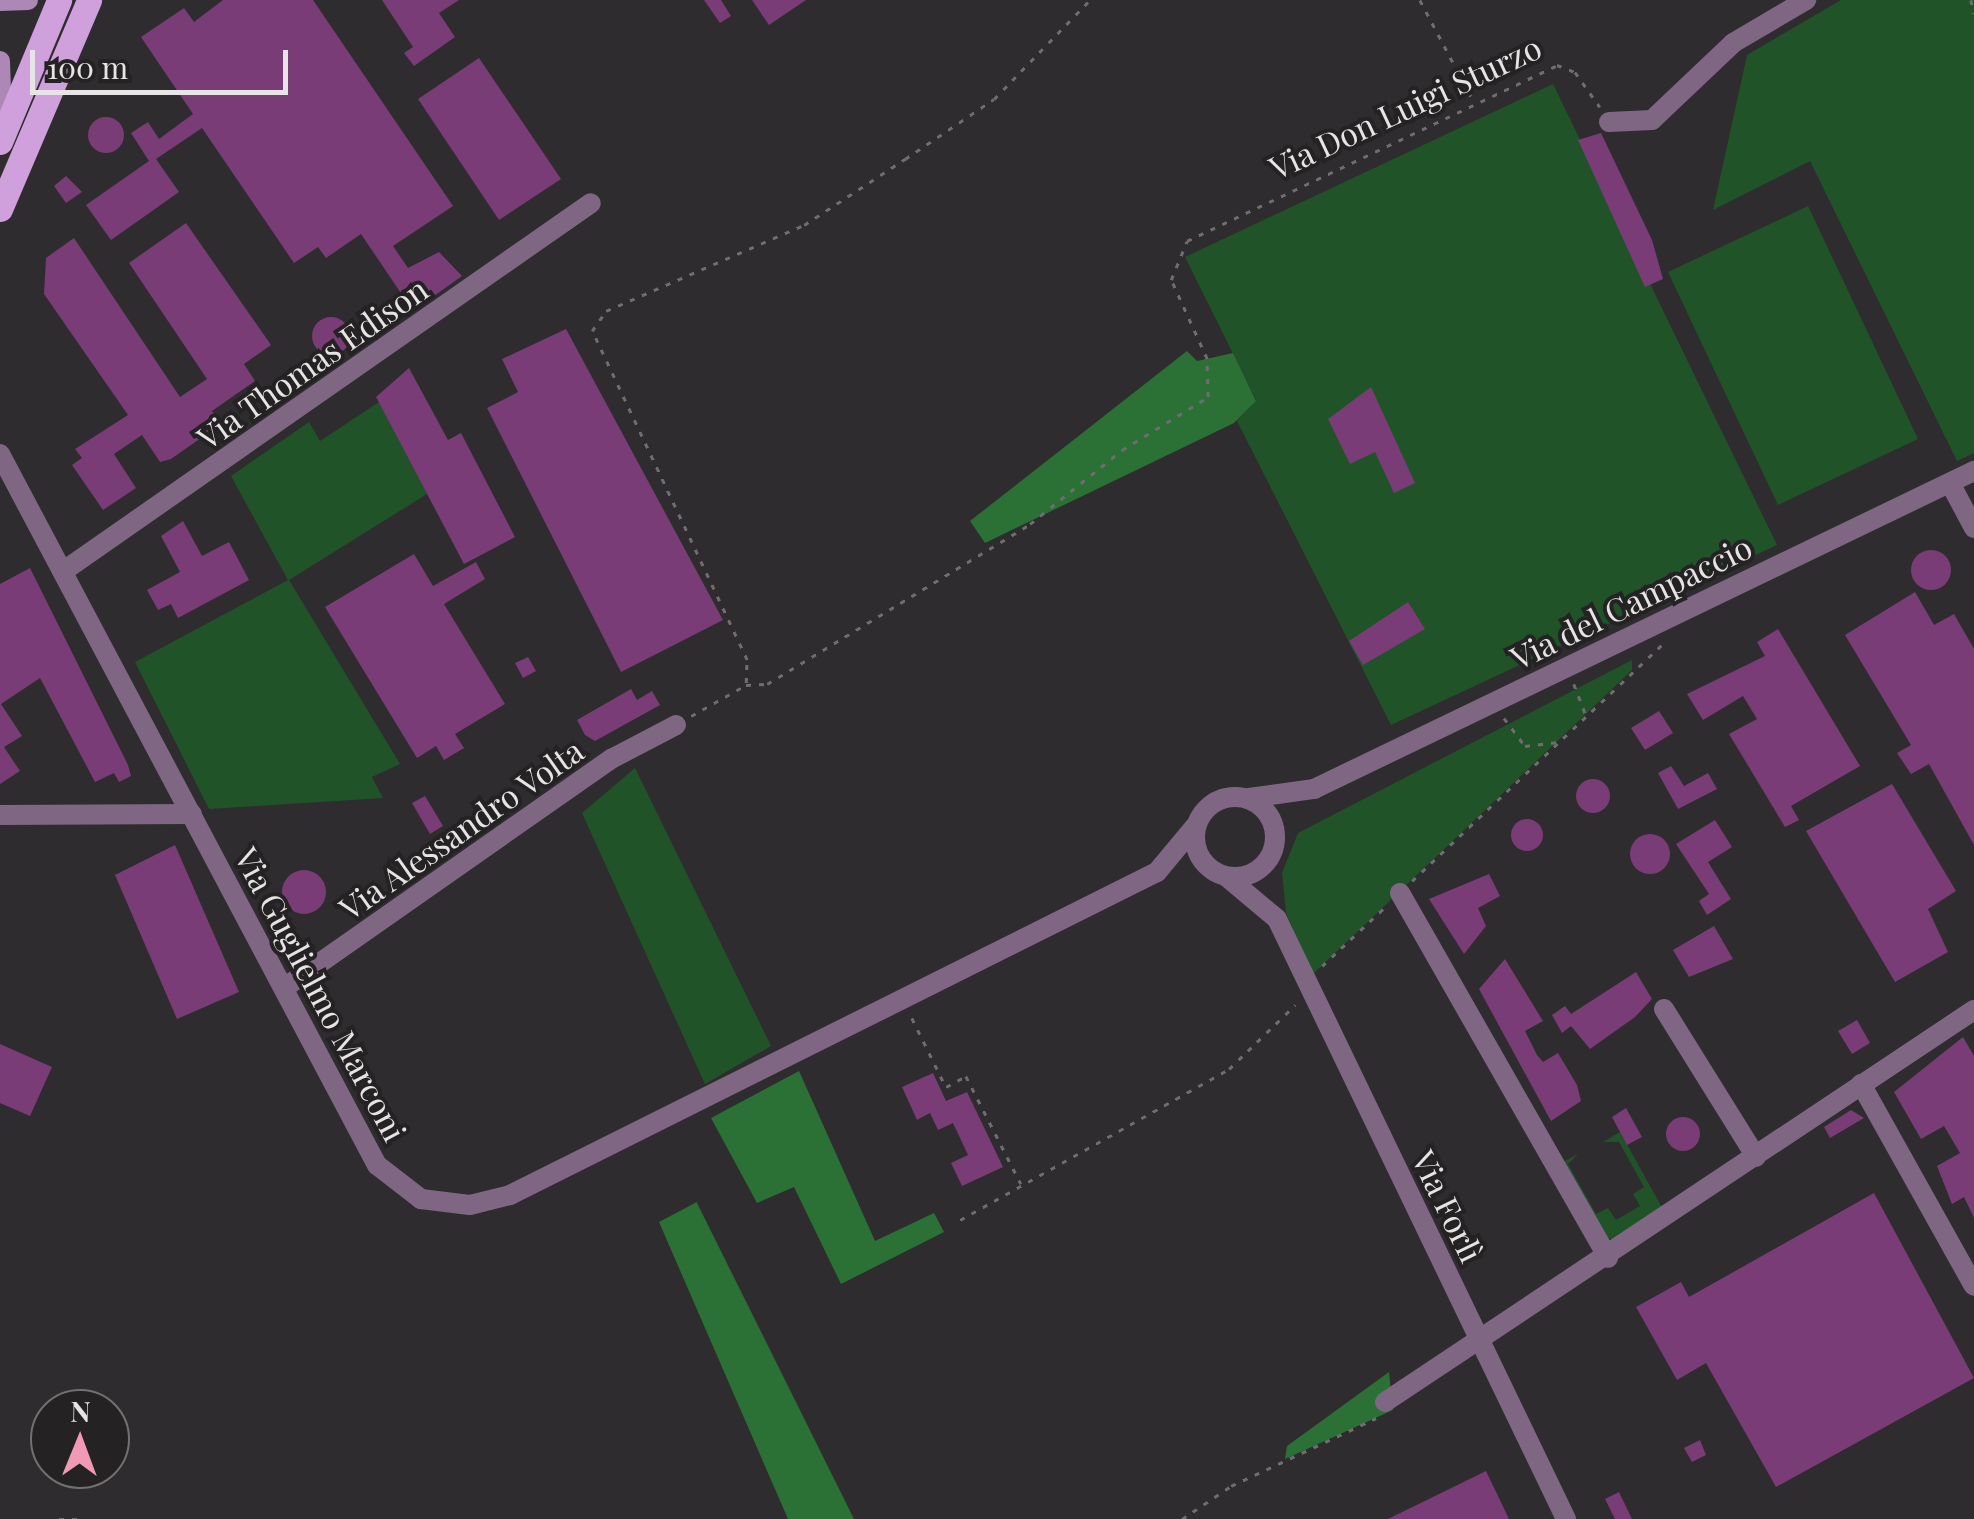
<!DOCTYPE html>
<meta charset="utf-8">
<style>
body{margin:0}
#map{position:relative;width:1974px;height:1519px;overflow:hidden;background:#2e2c2e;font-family:"Playfair Display",serif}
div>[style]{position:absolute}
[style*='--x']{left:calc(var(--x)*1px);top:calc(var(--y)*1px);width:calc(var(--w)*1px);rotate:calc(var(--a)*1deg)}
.green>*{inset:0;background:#215328}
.forest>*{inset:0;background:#2b7135}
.building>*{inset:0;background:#793c76}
.round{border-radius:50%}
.path>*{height:2.5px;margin-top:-1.25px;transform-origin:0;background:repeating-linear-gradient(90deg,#6f6d6f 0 5px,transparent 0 13px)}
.street>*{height:20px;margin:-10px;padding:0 10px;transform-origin:10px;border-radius:10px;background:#7f6784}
.street>.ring{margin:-10px;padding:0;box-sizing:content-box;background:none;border:20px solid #7f6784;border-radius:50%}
.secondary>*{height:20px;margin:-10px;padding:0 10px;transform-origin:10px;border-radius:10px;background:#ad87b6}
.primary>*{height:25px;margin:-12.5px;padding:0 12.5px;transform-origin:12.5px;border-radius:12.5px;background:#d0a0dc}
span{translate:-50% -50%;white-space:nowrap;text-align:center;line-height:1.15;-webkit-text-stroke:8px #252224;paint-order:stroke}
.street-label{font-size:32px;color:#e6e4e5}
.north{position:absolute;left:30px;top:1389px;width:100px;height:100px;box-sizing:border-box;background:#252224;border:2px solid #727071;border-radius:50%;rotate:1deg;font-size:28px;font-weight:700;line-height:40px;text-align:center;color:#e6e4e5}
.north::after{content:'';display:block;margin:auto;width:35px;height:45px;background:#f09ab6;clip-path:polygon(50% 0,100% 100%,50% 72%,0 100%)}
.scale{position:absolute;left:30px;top:50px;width:258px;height:45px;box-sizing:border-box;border:5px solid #e6e4e5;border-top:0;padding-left:12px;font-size:30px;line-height:35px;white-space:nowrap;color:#e6e4e5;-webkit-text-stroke:8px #252224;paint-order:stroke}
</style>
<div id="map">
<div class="green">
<i style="clip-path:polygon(1841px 0,1974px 0,1974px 453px,1957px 461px,1810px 161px,1713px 210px,1747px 55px)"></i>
<i style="clip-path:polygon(1553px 84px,1777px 545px,1391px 725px,1237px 421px,1256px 400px,1185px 257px)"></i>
<i style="clip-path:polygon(1808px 206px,1918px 439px,1778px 505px,1668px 272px)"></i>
<i style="clip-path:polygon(379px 402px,427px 494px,289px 580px,400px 764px,372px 777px,383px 798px,209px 809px,135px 662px,288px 580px,231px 476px,309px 422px,320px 441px)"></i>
<i style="clip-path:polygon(1632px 660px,1632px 670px,1313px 974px,1286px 913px,1282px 873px,1298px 833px)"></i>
<i style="clip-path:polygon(635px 768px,771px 1046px,705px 1084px,582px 813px)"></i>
<i style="clip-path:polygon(1620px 1132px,1664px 1211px,1614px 1240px,1605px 1237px,1563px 1162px,1578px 1154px,1568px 1164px,1596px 1214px,1608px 1208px,1616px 1220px,1640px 1206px,1633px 1194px,1644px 1187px,1619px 1142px,1603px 1142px)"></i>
</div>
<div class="forest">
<i style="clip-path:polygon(1187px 351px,1197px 361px,1233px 353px,1256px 401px,1234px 423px,985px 543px,970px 521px)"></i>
<i style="clip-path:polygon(799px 1071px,875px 1241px,934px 1213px,944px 1232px,841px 1284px,794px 1187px,757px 1203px,711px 1118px)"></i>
<i style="clip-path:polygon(697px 1202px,697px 1203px,854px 1519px,788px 1519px,659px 1222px)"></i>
<i style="clip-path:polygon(1389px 1372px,1393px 1410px,1285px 1459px,1287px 1446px)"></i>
</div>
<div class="building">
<i style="clip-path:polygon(223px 0,313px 0,453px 206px,393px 246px,408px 268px,439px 252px,462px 276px,413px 311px,361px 234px,326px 258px,318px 247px,294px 263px,202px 128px,156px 159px,179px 192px,111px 240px,86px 205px,149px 161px,131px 133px,148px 122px,159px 139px,193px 114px,141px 37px,184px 8px,194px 22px)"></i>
<i style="clip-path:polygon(382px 0,459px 0,439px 13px,455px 37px,414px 66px,404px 53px,413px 47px)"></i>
<i style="clip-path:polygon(704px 0,721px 0,731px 16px,720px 23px)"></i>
<i style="clip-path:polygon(752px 0,806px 0,769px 25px)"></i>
<i style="clip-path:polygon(479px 58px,561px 179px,499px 220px,418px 99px)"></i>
<i class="round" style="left:88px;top:117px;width:36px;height:36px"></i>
<i style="clip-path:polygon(1601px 133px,1652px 240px,1663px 279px,1645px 287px,1578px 140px)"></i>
<i style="clip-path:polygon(66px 176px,82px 192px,66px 203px,54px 186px)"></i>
<i style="clip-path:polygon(186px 223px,271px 345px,244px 364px,255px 381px,212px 411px,221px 424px,171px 459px,160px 462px,142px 435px,114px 454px,136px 488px,103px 510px,72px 465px,82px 458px,75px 449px,128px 415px,44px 294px,46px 258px,74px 238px,180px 397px,207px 379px,129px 263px)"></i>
<i class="round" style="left:312px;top:317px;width:38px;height:38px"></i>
<i style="clip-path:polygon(566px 329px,723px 620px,621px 672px,487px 408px,518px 392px,502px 359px)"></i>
<i style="clip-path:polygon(409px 368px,448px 440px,461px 433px,515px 537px,464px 564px,376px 397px)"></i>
<i style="clip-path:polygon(1371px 387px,1415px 483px,1394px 493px,1375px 452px,1350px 464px,1328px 419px)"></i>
<i style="clip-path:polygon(183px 521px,202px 556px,229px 542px,249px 580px,178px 618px,171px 604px,158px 610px,147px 590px,180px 572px,161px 536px)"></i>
<i class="round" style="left:1911px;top:550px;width:40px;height:40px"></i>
<i style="clip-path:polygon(414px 554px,433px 586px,476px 562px,485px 579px,444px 604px,505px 704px,455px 734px,464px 748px,444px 760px,436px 746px,417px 758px,325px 607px)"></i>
<i style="clip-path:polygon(30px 568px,128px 765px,131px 776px,119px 782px,114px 773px,95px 782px,40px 678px,1px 704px,22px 736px,4px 747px,20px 771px,0 784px,0 584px)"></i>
<i style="clip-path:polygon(1915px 592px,1934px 625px,1954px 614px,1974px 649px,1974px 845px,1929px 764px,1911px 774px,1897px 753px,1911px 745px,1845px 635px)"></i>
<i style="clip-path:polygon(1408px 602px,1425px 629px,1363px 665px,1349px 641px)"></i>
<i style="clip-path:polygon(1778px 629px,1860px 766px,1791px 806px,1799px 820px,1785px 827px,1729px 734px,1757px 719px,1743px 696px,1703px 720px,1687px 694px,1765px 656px,1757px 642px)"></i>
<i style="clip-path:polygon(528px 657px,536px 671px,523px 678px,515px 663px)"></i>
<i style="clip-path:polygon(631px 689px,637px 700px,652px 691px,660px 705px,595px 741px,585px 735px,577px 720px)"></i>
<i style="clip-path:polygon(1659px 711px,1673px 733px,1645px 750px,1631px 728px)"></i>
<i style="clip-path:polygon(1671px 766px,1684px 786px,1708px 773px,1717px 789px,1678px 809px,1658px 773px)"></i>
<i class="round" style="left:1576px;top:779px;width:34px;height:34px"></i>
<i style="clip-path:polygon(1892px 784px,1956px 891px,1928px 909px,1948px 952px,1895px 982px,1806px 831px)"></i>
<i style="clip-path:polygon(425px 796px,443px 826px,430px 834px,412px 803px)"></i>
<i class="round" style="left:1511px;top:819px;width:32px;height:32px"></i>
<i style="clip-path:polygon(1715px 820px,1732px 847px,1708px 862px,1731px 899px,1707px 915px,1699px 901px,1709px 894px,1676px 844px)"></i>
<i class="round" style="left:1630px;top:834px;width:40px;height:40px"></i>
<i style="clip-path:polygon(175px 845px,239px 992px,177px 1019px,115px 875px)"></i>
<i class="round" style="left:282px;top:870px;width:44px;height:44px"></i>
<i style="clip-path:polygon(1489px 874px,1500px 896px,1478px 908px,1486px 926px,1464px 954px,1429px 899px)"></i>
<i style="clip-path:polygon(1714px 926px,1733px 959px,1689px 977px,1673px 950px)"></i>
<i style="clip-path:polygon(1505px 959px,1543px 1021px,1525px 1031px,1537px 1055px,1543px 1062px,1558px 1053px,1577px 1085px,1581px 1101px,1551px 1121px,1479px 989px)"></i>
<i style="clip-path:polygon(1636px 972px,1652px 999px,1635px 1017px,1590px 1049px,1571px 1026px,1562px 1033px,1552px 1015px,1565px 1006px,1571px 1014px)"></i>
<i style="clip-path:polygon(1857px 1020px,1870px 1043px,1852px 1054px,1838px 1031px)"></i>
<i style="clip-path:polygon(1963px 1037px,1974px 1056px,1974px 1218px,1964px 1197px,1952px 1204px,1937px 1166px,1960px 1153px,1944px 1126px,1921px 1139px,1894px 1092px)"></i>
<i style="clip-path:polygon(0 1044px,52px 1067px,30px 1116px,0 1103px)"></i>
<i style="clip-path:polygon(933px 1073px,946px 1101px,967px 1092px,1003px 1167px,962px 1186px,951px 1163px,968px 1155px,953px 1123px,938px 1130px,930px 1113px,917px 1120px,902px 1087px)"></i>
<i style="clip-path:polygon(1626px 1108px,1642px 1137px,1627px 1145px,1612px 1117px)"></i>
<i style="clip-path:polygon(1851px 1110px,1864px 1118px,1830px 1138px,1824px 1127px)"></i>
<i class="round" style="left:1666px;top:1117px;width:34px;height:34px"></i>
<i style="clip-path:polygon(1874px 1193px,1974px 1378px,1776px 1487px,1706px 1363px,1677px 1380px,1636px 1307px,1681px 1282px,1689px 1297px)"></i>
<i style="clip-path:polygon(1700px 1440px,1706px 1455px,1692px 1462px,1684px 1448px)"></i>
<i style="clip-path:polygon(1486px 1471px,1509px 1519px,1388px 1519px)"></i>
<i style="clip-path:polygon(1619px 1492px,1632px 1519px,1615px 1519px,1605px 1499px)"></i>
</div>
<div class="path">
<i style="--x:1420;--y:0;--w:115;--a:62.1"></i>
<i style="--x:1971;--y:0;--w:14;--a:78"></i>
<i style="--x:746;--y:683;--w:23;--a:-88"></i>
<i style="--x:747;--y:660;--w:364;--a:-115.2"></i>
<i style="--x:592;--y:331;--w:24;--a:-55"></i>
<i style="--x:606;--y:311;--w:216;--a:-23.5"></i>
<i style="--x:804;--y:225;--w:121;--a:-33.2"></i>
<i style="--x:905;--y:159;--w:107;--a:-34"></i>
<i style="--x:994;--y:99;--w:138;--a:-45.9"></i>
<i style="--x:1574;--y:684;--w:34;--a:69"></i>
<i style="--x:691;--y:716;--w:63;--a:-29.4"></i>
<i style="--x:746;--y:685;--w:21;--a:-3"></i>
<i style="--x:767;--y:684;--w:308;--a:-31.3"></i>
<i style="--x:1030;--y:524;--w:118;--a:-38.8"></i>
<i style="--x:1122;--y:450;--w:101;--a:-31.6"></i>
<i style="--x:1208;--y:397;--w:38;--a:-92"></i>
<i style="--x:1207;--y:359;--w:87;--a:-114.5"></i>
<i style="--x:1171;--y:280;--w:42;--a:-67.7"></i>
<i style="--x:1187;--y:241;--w:410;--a:-25.4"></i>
<i style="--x:1557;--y:65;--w:19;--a:21"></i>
<i style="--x:1575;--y:72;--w:43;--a:54.5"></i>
<i style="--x:1504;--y:718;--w:35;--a:53"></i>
<i style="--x:1525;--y:746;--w:33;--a:-7"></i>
<i style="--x:1412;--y:881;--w:348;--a:-43.4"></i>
<i style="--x:1322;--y:966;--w:86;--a:-43.1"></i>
<i style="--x:912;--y:1018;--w:77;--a:63.8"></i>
<i style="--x:946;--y:1087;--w:23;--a:-29"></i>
<i style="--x:966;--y:1076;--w:121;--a:63"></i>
<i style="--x:960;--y:1220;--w:308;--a:-29.3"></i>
<i style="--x:1229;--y:1069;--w:92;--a:-44.1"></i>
<i style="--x:59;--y:1519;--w:26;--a:0"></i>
<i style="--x:1182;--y:1519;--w:59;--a:-34"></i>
<i style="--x:1231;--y:1486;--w:160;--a:-25.1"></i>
</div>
<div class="street">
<i style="--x:1609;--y:122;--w:43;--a:-2.7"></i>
<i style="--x:1652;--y:120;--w:112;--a:-43.5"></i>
<i style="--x:1733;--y:43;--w:85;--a:-30.5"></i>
<i style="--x:0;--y:454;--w:805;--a:62.07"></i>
<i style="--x:377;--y:1165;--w:56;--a:37.7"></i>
<i style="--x:421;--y:1199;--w:49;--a:7"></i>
<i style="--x:470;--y:1205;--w:41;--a:-14"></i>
<i style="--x:510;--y:1195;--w:723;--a:-26.53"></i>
<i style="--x:1157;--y:872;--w:61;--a:-50.3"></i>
<i style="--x:1950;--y:483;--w:51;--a:61.9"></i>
<i style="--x:65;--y:570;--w:641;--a:-34.9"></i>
<i class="ring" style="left:1195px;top:797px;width:60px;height:60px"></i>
<i style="--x:1249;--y:798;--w:66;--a:-7.9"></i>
<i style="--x:1314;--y:789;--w:733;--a:-25.73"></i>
<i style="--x:0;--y:815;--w:192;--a:-0.3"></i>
<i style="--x:1227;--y:877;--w:65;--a:40"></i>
<i style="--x:1277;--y:919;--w:666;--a:64.28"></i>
<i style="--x:1400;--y:893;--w:420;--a:60.3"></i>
<i style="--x:284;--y:988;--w:401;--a:-35"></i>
<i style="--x:613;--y:758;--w:71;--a:-27.6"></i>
<i style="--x:1664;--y:1009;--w:174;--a:58.1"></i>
<i style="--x:1861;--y:1084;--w:231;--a:60.8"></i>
<i style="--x:1385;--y:1402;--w:708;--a:-33.65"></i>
</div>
<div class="secondary">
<i style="--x:0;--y:1;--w:28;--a:-2"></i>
<i style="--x:0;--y:61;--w:61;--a:88.1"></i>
</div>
<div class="primary">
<i style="--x:0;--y:142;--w:154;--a:-67.4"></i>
<i style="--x:0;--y:209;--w:227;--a:-66.9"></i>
</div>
<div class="street-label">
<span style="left:1405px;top:107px;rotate:-25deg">Via Don Luigi Sturzo</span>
<span style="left:312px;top:363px;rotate:-35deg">Via Thomas Edison</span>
<span style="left:1631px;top:602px;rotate:-26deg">Via del Campaccio</span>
<span style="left:461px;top:829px;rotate:-35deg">Via Alessandro Volta</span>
<span style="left:321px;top:994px;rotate:62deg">Via Guglielmo Marconi</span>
<span style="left:1448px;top:1206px;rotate:64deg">Via Forlì</span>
</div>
<div class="north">N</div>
<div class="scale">100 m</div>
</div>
